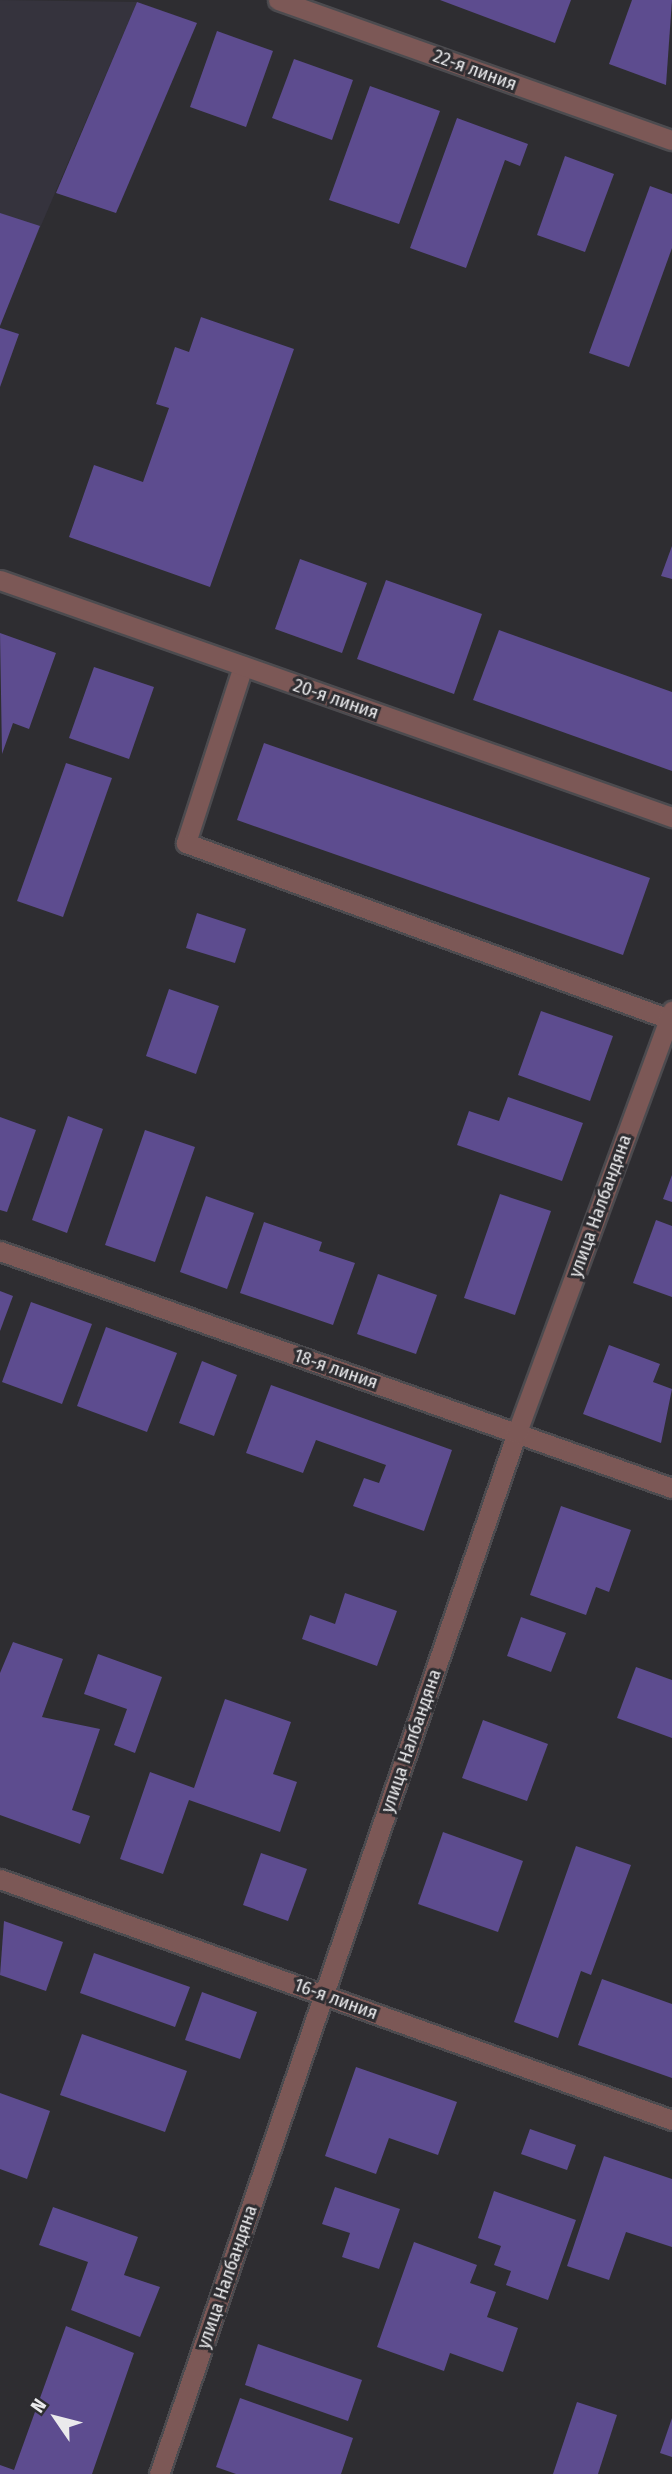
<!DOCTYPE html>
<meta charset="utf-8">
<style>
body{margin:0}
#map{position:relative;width:672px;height:2474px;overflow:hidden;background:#2e2d31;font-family:"Fira Sans Condensed",sans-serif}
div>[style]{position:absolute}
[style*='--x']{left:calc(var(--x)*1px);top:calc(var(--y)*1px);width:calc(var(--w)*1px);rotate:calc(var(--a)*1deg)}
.built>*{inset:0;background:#35333d}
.building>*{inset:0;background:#5d4c8f}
.roads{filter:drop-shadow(2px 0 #4c4b4f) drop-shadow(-2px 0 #4c4b4f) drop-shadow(0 2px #4c4b4f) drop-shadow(0 -2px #4c4b4f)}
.service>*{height:19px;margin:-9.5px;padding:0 9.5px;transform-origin:9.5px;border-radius:9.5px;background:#7c5856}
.minor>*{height:19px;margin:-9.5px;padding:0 9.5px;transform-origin:9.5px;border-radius:9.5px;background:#7c5856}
.tertiary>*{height:19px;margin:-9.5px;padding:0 9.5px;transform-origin:9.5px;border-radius:9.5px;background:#7c5856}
span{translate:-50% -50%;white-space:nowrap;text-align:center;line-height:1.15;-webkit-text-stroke:6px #2e2d31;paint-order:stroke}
.street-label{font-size:19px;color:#eaeaec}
.north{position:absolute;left:21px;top:2383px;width:70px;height:70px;-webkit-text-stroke:5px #2e2d31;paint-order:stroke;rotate:305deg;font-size:19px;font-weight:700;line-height:28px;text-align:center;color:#eaeaec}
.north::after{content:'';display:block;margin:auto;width:24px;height:32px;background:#eaeaec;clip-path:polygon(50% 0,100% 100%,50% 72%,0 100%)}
</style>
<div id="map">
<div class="built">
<i style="clip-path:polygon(0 0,137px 2px,0 321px)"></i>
</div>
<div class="building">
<i style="clip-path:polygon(440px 0,571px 0,555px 43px)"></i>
<i style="clip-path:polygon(632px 0,672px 0,666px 85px,609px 64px)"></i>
<i style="clip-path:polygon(137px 2px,197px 23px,116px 213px,56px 193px)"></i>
<i style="clip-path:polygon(217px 31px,273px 51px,246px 127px,190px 107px)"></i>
<i style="clip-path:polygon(294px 59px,353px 80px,332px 140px,272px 118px)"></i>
<i style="clip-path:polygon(370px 86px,440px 111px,399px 224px,329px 200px)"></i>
<i style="clip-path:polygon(457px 118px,528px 144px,520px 166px,505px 160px,466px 268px,410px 248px)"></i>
<i style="clip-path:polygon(565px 156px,614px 174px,585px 252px,537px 235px)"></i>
<i style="clip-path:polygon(650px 186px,672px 194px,672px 248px,629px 367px,589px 353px)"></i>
<i style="clip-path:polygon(0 213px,40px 226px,0 326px)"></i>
<i style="clip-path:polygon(201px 317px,294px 349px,210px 587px,69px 537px,94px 465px,143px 482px,169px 408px,156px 404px,175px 347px,189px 352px)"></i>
<i style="clip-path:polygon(0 328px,19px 334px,0 387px)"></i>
<i style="clip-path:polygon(672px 546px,672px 579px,661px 576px)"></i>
<i style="clip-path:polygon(300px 559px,367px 583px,342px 653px,275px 629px)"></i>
<i style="clip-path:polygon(386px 580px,482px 614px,454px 694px,357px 659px)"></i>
<i style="clip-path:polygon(499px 630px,672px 692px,672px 771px,473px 700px)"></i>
<i style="clip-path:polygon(0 633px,56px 653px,29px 729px,13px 723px,2px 754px)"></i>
<i style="clip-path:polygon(94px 667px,154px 687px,129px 759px,69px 738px)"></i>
<i style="clip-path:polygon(264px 743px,650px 878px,623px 955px,237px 820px)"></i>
<i style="clip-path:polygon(66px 763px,112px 778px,63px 917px,17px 901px)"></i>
<i style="clip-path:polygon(197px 913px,246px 929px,235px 963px,186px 948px)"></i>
<i style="clip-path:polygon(169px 989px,219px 1006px,196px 1074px,146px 1056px)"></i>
<i style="clip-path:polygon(541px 1011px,613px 1036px,590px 1101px,518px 1075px)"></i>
<i style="clip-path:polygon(508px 1097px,583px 1123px,562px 1181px,457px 1145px,469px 1111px,499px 1121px)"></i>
<i style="clip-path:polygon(68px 1116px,103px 1129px,67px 1233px,32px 1220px)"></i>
<i style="clip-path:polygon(0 1117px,36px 1130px,7px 1212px,0 1210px)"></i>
<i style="clip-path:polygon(145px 1130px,195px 1147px,155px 1262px,105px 1245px)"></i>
<i style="clip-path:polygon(672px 1175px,672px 1202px,663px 1199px)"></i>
<i style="clip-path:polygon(500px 1194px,551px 1211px,515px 1315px,464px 1298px)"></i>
<i style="clip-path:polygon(206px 1196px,254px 1213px,227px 1289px,180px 1272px)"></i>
<i style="clip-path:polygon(656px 1220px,672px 1226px,672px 1297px,633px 1283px)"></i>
<i style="clip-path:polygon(264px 1222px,322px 1242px,319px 1251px,355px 1263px,333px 1325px,240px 1293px)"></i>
<i style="clip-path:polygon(378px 1274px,437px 1295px,416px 1354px,357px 1334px)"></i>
<i style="clip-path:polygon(0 1291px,13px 1296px,0 1331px)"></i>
<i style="clip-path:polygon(31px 1302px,92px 1324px,62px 1404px,2px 1382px)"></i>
<i style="clip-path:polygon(106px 1327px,177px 1353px,147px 1432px,77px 1406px)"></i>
<i style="clip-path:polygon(609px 1345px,660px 1364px,653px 1382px,672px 1389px,661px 1443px,583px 1414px)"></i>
<i style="clip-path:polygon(202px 1361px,237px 1375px,214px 1436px,179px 1423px)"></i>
<i style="clip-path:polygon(271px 1385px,452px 1450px,424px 1531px,353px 1506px,364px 1478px,379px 1483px,386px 1465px,316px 1440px,303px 1473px,246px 1453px)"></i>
<i style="clip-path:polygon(561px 1506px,631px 1530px,609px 1592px,596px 1587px,586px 1615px,530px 1595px)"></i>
<i style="clip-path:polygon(345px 1593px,397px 1611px,377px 1666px,302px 1639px,310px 1615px,335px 1624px)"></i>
<i style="clip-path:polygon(521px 1617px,566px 1633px,551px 1672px,507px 1656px)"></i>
<i style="clip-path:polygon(13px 1642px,63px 1659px,42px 1717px,100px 1729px,72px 1810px,90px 1816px,80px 1844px,0 1815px,0 1673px)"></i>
<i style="clip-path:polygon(98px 1654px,162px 1677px,135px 1753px,114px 1745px,127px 1709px,84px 1694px)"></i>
<i style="clip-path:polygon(636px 1667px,672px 1680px,672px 1738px,617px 1718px)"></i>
<i style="clip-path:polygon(225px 1699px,291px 1722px,273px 1774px,297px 1782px,280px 1832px,189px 1800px,163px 1874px,120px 1859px,150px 1772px,194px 1788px)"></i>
<i style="clip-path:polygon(483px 1720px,548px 1744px,527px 1801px,462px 1778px)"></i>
<i style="clip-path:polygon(443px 1832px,523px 1861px,498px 1932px,418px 1904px)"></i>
<i style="clip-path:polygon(576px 1846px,631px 1865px,591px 1975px,581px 1971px,558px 2038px,514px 2022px)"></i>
<i style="clip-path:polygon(261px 1853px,307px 1869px,288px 1921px,243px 1905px)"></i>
<i style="clip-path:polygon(4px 1921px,63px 1942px,46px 1991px,0 1975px)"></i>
<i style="clip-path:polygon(94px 1953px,190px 1987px,175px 2027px,80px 1993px)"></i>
<i style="clip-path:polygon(602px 1979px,672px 2004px,672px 2078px,578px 2045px)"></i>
<i style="clip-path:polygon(202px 1992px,257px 2012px,240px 2059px,185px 2040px)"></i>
<i style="clip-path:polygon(82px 2034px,187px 2071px,165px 2132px,60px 2095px)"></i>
<i style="clip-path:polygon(356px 2067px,457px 2102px,438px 2155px,389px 2138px,376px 2174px,325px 2156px)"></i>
<i style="clip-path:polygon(0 2093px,50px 2111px,27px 2179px,0 2169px)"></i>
<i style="clip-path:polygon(530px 2129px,576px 2145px,567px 2170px,521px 2154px)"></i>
<i style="clip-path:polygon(604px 2156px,672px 2179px,672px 2247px,626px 2232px,609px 2280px,567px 2266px)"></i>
<i style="clip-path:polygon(335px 2187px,400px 2209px,379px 2269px,342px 2257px,350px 2233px,322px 2224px)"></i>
<i style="clip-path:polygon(494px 2191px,576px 2220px,548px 2300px,506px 2285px,511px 2271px,494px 2265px,501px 2246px,478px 2238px)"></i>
<i style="clip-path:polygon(53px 2207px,138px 2237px,124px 2275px,160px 2287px,140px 2337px,71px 2310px,88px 2262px,39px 2245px)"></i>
<i style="clip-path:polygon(414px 2242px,477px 2265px,470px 2283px,496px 2292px,487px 2317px,518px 2328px,503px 2372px,450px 2353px,444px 2371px,377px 2347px)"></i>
<i style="clip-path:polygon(66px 2326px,134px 2353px,92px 2474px,0 2474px,0 2465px,14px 2470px)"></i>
<i style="clip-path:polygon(258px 2344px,362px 2380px,348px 2421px,245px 2385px)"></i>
<i style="clip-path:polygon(240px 2398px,353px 2438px,341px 2474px,236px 2474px,216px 2467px)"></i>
<i style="clip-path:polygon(577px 2402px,617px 2415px,598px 2474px,553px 2474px)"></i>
<i style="clip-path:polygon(672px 2418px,672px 2457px,660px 2453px)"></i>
</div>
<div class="roads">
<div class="service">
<i style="--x:243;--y:666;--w:186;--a:107.9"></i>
<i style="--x:186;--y:843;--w:514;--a:20.02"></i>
</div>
<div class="minor">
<i style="--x:0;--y:580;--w:713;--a:19.43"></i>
<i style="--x:0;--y:1251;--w:713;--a:19.43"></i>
<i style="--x:0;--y:1879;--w:714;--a:19.73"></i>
</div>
<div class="tertiary">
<i style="--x:278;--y:0;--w:418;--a:19.6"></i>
<i style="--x:159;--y:2474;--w:1102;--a:-71.04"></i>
<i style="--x:517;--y:1432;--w:449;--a:-69.8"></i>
</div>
</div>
<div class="street-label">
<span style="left:475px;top:70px;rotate:20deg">22-я линия</span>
<span style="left:336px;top:699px;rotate:19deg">20-я линия</span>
<span style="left:600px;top:1206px;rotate:-70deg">улица Налбандяна</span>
<span style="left:336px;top:1369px;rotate:19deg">18-я линия</span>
<span style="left:411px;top:1741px;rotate:-71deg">улица Налбандяна</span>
<span style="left:336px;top:1999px;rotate:20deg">16-я линия</span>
<span style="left:227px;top:2277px;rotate:-71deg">улица Налбандяна</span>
</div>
<div class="north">N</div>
</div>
